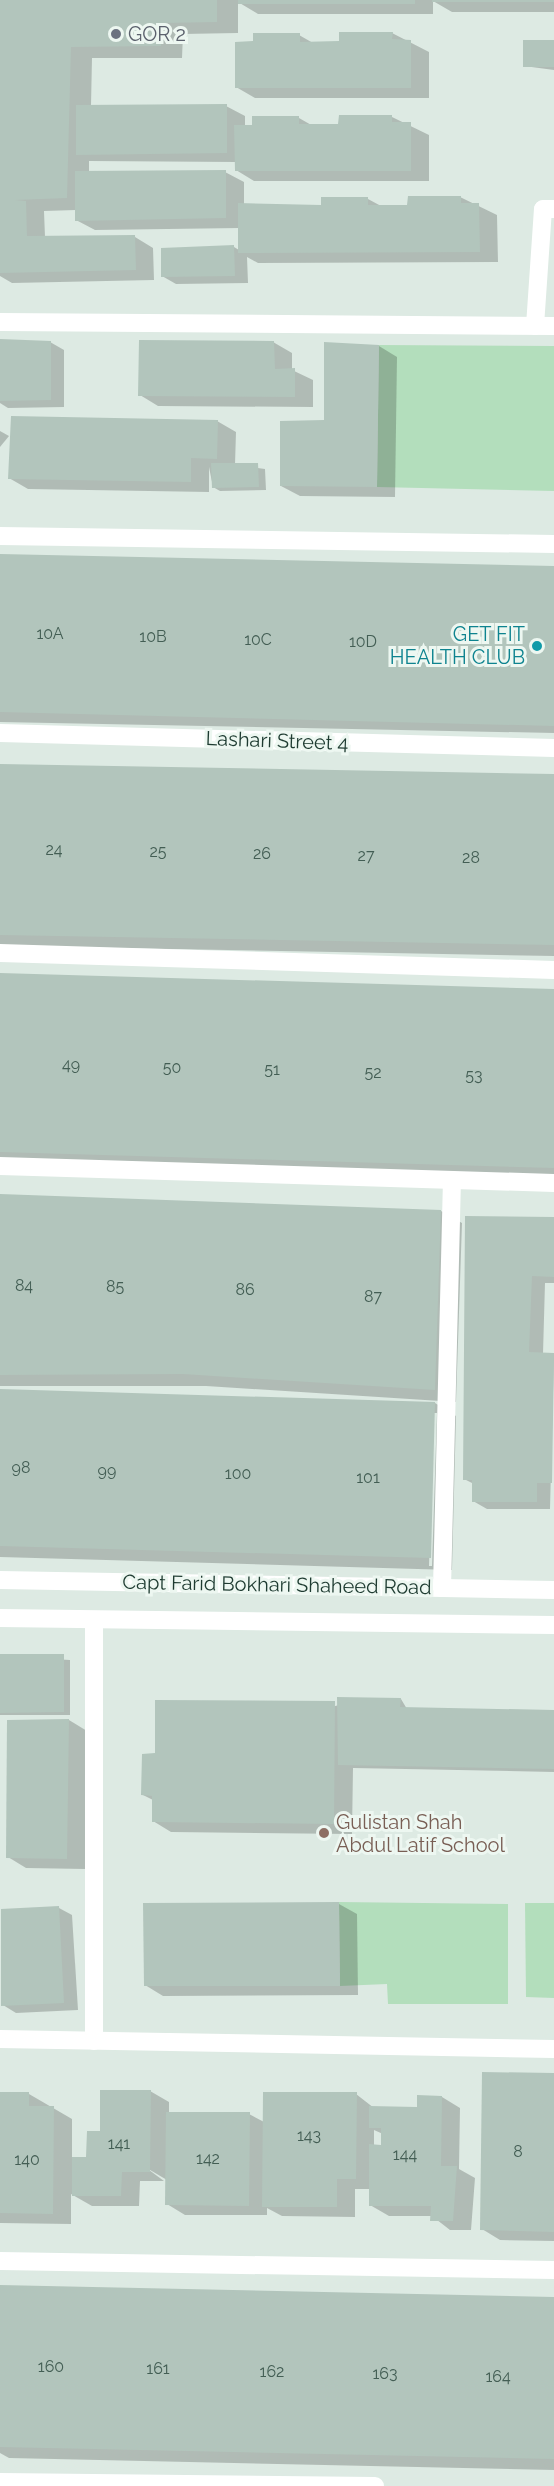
<!DOCTYPE html>
<style>
body{margin:0}
#map{position:relative;width:554px;height:2486px;overflow:hidden;background:#ddeae3;font-family:Raleway,sans-serif}
div>[style]{position:absolute}
[style*='--x']{left:calc(var(--x)*1px);top:calc(var(--y)*1px);width:calc(var(--w)*1px);rotate:calc(var(--a)*1deg)}
.green>*{inset:0;background:#b3debc}
.shadow>*{inset:0;background:#0003}
.building>*{inset:0;background:#b2c5bc}
.minor>*{height:18px;margin:-9px;padding:0 9px;transform-origin:9px;border-radius:9px;background:#fff}
.tertiary>*{height:18px;margin:-9px;padding:0 9px;transform-origin:9px;border-radius:9px;background:#fff}
.dots>*{width:16px;height:16px;translate:-50% -50%;box-sizing:border-box;border:3px solid #edf7f1;border-radius:50%}
span{translate:-50% -50%;white-space:nowrap;text-align:center;line-height:1.15;-webkit-text-stroke:6px #edf7f1;paint-order:stroke}
.number-label{font-size:16px;color:#435e54}
.number-label span{-webkit-text-stroke-width:0}
.worship-label{font-size:20px;color:#5b616d}
.left{translate:0 -50%;text-align:left}
.culture-label{font-size:20px;color:#0d838f}
.right{translate:-100% -50%;text-align:right}
.street-label{font-size:20px;color:#1e3b31}
.education-label{font-size:20px;color:#785e54}
</style>
<div id="map">
<div class="green">
<i style="clip-path:polygon(379px 345px,554px 346px,554px 491px,377px 487px)"></i>
<i style="clip-path:polygon(339px 1902px,508px 1904px,508px 2004px,388px 2004px,387px 1984px,340px 1986px)"></i>
<i style="clip-path:polygon(525px 1903px,554px 1903px,554px 1998px,526px 1997px)"></i>
</div>
<div class="shadow">
<i style="clip-path:polygon(0 0,554px 0,554px 12px,452px 12px,433px 1px,433px 14px,258px 14px,238px 2px,238px 33px,183px 34px,182px 58px,92px 58px,91px 106px,226px 106px,245px 116px,245px 126px,299px 118px,313px 126px,340px 125px,340px 116px,392px 117px,429px 135px,429px 181px,254px 181px,236px 170px,236px 162px,89px 161px,89px 172px,225px 172px,244px 182px,244px 205px,323px 207px,368px 199px,381px 206px,409px 206px,460px 197px,497px 215px,498px 262px,258px 263px,247px 257px,248px 283px,176px 284px,162px 276px,234px 247px,239px 250px,240px 228px,95px 230px,76px 220px,76px 210px,44px 211px,45px 237px,135px 237px,153px 248px,154px 280px,12px 283px,0 276px)"></i>
<i style="clip-path:polygon(392px 33px,429px 52px,429px 98px,255px 98px,236px 87px,254px 43px,299px 35px,313px 43px,340px 42px)"></i>
<i style="clip-path:polygon(554px 41px,554px 70px,524px 66px)"></i>
<i style="clip-path:polygon(0 341px,50px 342px,64px 350px,64px 407px,8px 408px,0 403px)"></i>
<i style="clip-path:polygon(273px 342px,292px 353px,292px 370px,313px 380px,313px 407px,158px 406px,140px 395px)"></i>
<i style="clip-path:polygon(379px 346px,397px 357px,395px 497px,300px 496px,281px 486px)"></i>
<i style="clip-path:polygon(217px 421px,236px 432px,235px 465px,265px 469px,266px 490px,220px 491px,213px 487px,209px 467px,209px 492px,28px 489px,9px 478px)"></i>
<i style="clip-path:polygon(0 431px,9px 436px,0 447px)"></i>
<i style="clip-path:polygon(0 556px,554px 568px,554px 733px,0 722px)"></i>
<i style="clip-path:polygon(0 766px,554px 775px,554px 956px,0 946px)"></i>
<i style="clip-path:polygon(0 974px,554px 991px,554px 1179px,0 1163px)"></i>
<i style="clip-path:polygon(0 1195px,441px 1211px,462px 1223px,456px 1402px,206px 1386px,0 1386px)"></i>
<i style="clip-path:polygon(467px 1218px,554px 1219px,554px 1283px,545px 1283px,543px 1354px,554px 1355px,550px 1509px,487px 1509px,473px 1501px,474px 1484px,464px 1479px)"></i>
<i style="clip-path:polygon(evenodd,0 1391px,435px 1403px,456px 1416px,452px 1570px,0 1557px,0 1391px,434px 1413px,437px 1413px,432px 1566px,429px 1566px,434px 1413px)"></i>
<i style="clip-path:polygon(0 1656px,70px 1660px,70px 1715px,0 1715px)"></i>
<i style="clip-path:polygon(339px 1699px,401px 1699px,407px 1709px,554px 1712px,554px 1772px,353px 1768px,352px 1834px,171px 1832px,153px 1821px,153px 1800px,143px 1795px,157px 1755px,339px 1705px)"></i>
<i style="clip-path:polygon(69px 1720px,87px 1731px,85px 1869px,26px 1868px,8px 1857px)"></i>
<i style="clip-path:polygon(339px 1904px,357px 1914px,358px 1995px,163px 1996px,145px 1985px)"></i>
<i style="clip-path:polygon(59px 1908px,72px 1915px,78px 2010px,16px 2013px,3px 2005px)"></i>
<i style="clip-path:polygon(554px 2075px,554px 2241px,500px 2240px,482px 2229px)"></i>
<i style="clip-path:polygon(evenodd,150px 2091px,169px 2102px,169px 2113px,249px 2114px,264px 2122px,356px 2094px,374px 2108px,418px 2108px,442px 2097px,460px 2108px,459px 2169px,475px 2178px,471px 2230px,450px 2230px,432px 2216px,389px 2216px,370px 2205px,370px 2189px,355px 2189px,355px 2217px,282px 2216px,267px 2208px,267px 2215px,185px 2215px,167px 2204px,167px 2180px,145px 2167px,164px 2181px,140px 2181px,139px 2206px,92px 2206px,71px 2194px,71px 2224px,0 2223px,0 2093px,29px 2094px,72px 2119px,72px 2158px,88px 2158px,101px 2133px,150px 2091px,374px 2130px,383px 2134px,382px 2146px,374px 2146px,374px 2130px)"></i>
<i style="clip-path:polygon(0 2287px,554px 2298px,554px 2470px,9px 2458px,0 2453px)"></i>
</div>
<div class="building">
<i style="clip-path:polygon(0 0,217px 0,217px 22px,162px 23px,161px 46px,71px 47px,67px 198px,15px 200px,26px 201px,27px 236px,135px 235px,136px 270px,0 273px)"></i>
<i style="clip-path:polygon(238px 0,415px 0,415px 4px,238px 4px)"></i>
<i style="clip-path:polygon(432px 0,554px 0,554px 2px,432px 2px)"></i>
<i style="clip-path:polygon(339px 32px,393px 32px,392px 39px,411px 40px,411px 88px,235px 88px,235px 42px,253px 41px,253px 33px,300px 33px,300px 42px,339px 41px)"></i>
<i style="clip-path:polygon(523px 40px,554px 40px,554px 67px,523px 67px)"></i>
<i style="clip-path:polygon(227px 104px,227px 153px,76px 155px,76px 105px)"></i>
<i style="clip-path:polygon(339px 115px,392px 115px,392px 122px,411px 122px,411px 171px,235px 171px,234px 125px,252px 125px,252px 116px,299px 116px,299px 124px,338px 124px)"></i>
<i style="clip-path:polygon(226px 170px,226px 218px,75px 221px,75px 171px)"></i>
<i style="clip-path:polygon(408px 196px,461px 196px,461px 203px,479px 203px,480px 252px,238px 253px,238px 203px,321px 205px,321px 197px,368px 197px,368px 205px,407px 205px)"></i>
<i style="clip-path:polygon(234px 245px,235px 276px,161px 277px,161px 248px)"></i>
<i style="clip-path:polygon(0 339px,51px 341px,51px 400px,0 401px)"></i>
<i style="clip-path:polygon(139px 340px,274px 341px,275px 369px,295px 368px,295px 397px,138px 396px)"></i>
<i style="clip-path:polygon(324px 342px,379px 345px,377px 487px,280px 486px,280px 421px,324px 420px)"></i>
<i style="clip-path:polygon(11px 416px,218px 420px,217px 459px,191px 458px,191px 482px,8px 479px)"></i>
<i style="clip-path:polygon(211px 463px,258px 463px,259px 487px,212px 488px)"></i>
<i style="clip-path:polygon(0 554px,554px 566px,554px 726px,0 712px)"></i>
<i style="clip-path:polygon(0 764px,554px 774px,554px 945px,0 935px)"></i>
<i style="clip-path:polygon(0 973px,554px 989px,554px 1168px,0 1152px)"></i>
<i style="clip-path:polygon(0 1194px,441px 1210px,435px 1390px,183px 1374px,0 1375px)"></i>
<i style="clip-path:polygon(465px 1216px,554px 1217px,554px 1277px,532px 1276px,529px 1352px,554px 1353px,552px 1483px,537px 1483px,537px 1502px,472px 1502px,472px 1480px,463px 1480px)"></i>
<i style="clip-path:polygon(0 1389px,435px 1402px,431px 1558px,0 1546px)"></i>
<i style="clip-path:polygon(0 1654px,64px 1654px,64px 1712px,0 1713px)"></i>
<i style="clip-path:polygon(337px 1697px,401px 1698px,400px 1707px,554px 1710px,554px 1769px,338px 1765px)"></i>
<i style="clip-path:polygon(155px 1700px,335px 1701px,334px 1824px,152px 1822px,152px 1796px,141px 1795px,142px 1754px,155px 1753px)"></i>
<i style="clip-path:polygon(69px 1719px,67px 1859px,6px 1858px,7px 1720px)"></i>
<i style="clip-path:polygon(339px 1902px,340px 1986px,144px 1986px,143px 1903px)"></i>
<i style="clip-path:polygon(59px 1906px,64px 2003px,1px 2006px,1px 1909px)"></i>
<i style="clip-path:polygon(482px 2072px,554px 2073px,554px 2232px,480px 2230px)"></i>
<i style="clip-path:polygon(100px 2090px,151px 2090px,150px 2172px,122px 2172px,121px 2196px,72px 2196px,72px 2157px,86px 2157px,87px 2131px,100px 2131px)"></i>
<i style="clip-path:polygon(0 2092px,29px 2092px,29px 2106px,54px 2106px,53px 2214px,0 2213px)"></i>
<i style="clip-path:polygon(263px 2092px,357px 2092px,356px 2179px,337px 2179px,337px 2207px,262px 2207px)"></i>
<i style="clip-path:polygon(417px 2095px,442px 2096px,441px 2166px,457px 2166px,453px 2221px,430px 2221px,431px 2206px,369px 2206px,369px 2144px,381px 2145px,381px 2128px,369px 2128px,369px 2106px,417px 2107px)"></i>
<i style="clip-path:polygon(166px 2112px,250px 2112px,249px 2206px,165px 2205px)"></i>
<i style="clip-path:polygon(0 2285px,554px 2297px,554px 2459px,0 2447px)"></i>
</div>
<div class="minor">
<i style="--x:0;--y:322;--w:554;--a:0.41"></i>
<i style="--x:535;--y:326;--w:117;--a:-86.1"></i>
<i style="--x:543;--y:209;--w:11;--a:0"></i>
<i style="--x:0;--y:536;--w:554;--a:0.83"></i>
<i style="--x:0;--y:733;--w:554;--a:1.55"></i>
<i style="--x:0;--y:953;--w:554;--a:1.76"></i>
<i style="--x:0;--y:1166;--w:554;--a:1.76"></i>
<i style="--x:442;--y:1588;--w:408;--a:-88.6"></i>
<i style="--x:0;--y:2039;--w:554;--a:1.03"></i>
<i style="--x:94;--y:2041;--w:421;--a:-90"></i>
<i style="--x:0;--y:2261;--w:554;--a:0.93"></i>
<i style="--x:0;--y:2482;--w:375;--a:0.6"></i>
</div>
<div class="tertiary">
<i style="--x:0;--y:1580;--w:554;--a:1.03"></i>
<i style="--x:0;--y:1618;--w:554;--a:0.72"></i>
</div>
<div class="dots">
<i style="left:116px;top:34px;background:#6b7280"></i>
<i style="left:537px;top:646px;background:#0f9aa8"></i>
<i style="left:324px;top:1833px;background:#8d6e63"></i>
</div>
<div class="number-label">
<span style="left:50px;top:634px">10A</span>
<span style="left:153px;top:637px">10B</span>
<span style="left:258px;top:640px">10C</span>
<span style="left:363px;top:642px">10D</span>
<span style="left:54px;top:850px">24</span>
<span style="left:158px;top:852px">25</span>
<span style="left:262px;top:854px">26</span>
<span style="left:366px;top:856px">27</span>
<span style="left:471px;top:858px">28</span>
<span style="left:71px;top:1065px">49</span>
<span style="left:172px;top:1068px">50</span>
<span style="left:272px;top:1070px">51</span>
<span style="left:373px;top:1073px">52</span>
<span style="left:474px;top:1076px">53</span>
<span style="left:24px;top:1286px">84</span>
<span style="left:115px;top:1287px">85</span>
<span style="left:245px;top:1290px">86</span>
<span style="left:373px;top:1297px">87</span>
<span style="left:21px;top:1468px">98</span>
<span style="left:107px;top:1471px">99</span>
<span style="left:238px;top:1474px">100</span>
<span style="left:368px;top:1478px">101</span>
<span style="left:309px;top:2136px">143</span>
<span style="left:119px;top:2144px">141</span>
<span style="left:518px;top:2152px">8</span>
<span style="left:405px;top:2155px">144</span>
<span style="left:208px;top:2159px">142</span>
<span style="left:27px;top:2160px">140</span>
<span style="left:51px;top:2367px">160</span>
<span style="left:158px;top:2369px">161</span>
<span style="left:272px;top:2372px">162</span>
<span style="left:385px;top:2374px">163</span>
<span style="left:498px;top:2377px">164</span>
</div>
<div class="worship-label">
<span class="left" style="left:128px;top:34px">GOR 2</span>
</div>
<div class="culture-label">
<span class="right" style="left:525px;top:646px">GET FIT<br>HEALTH CLUB</span>
</div>
<div class="street-label">
<span style="left:277px;top:741px;rotate:2deg">Lashari Street 4</span>
<span style="left:277px;top:1585px;rotate:1deg">Capt Farid Bokhari Shaheed Road</span>
</div>
<div class="education-label">
<span class="left" style="left:336px;top:1834px">Gulistan Shah<br>Abdul Latif School</span>
</div>
</div>
